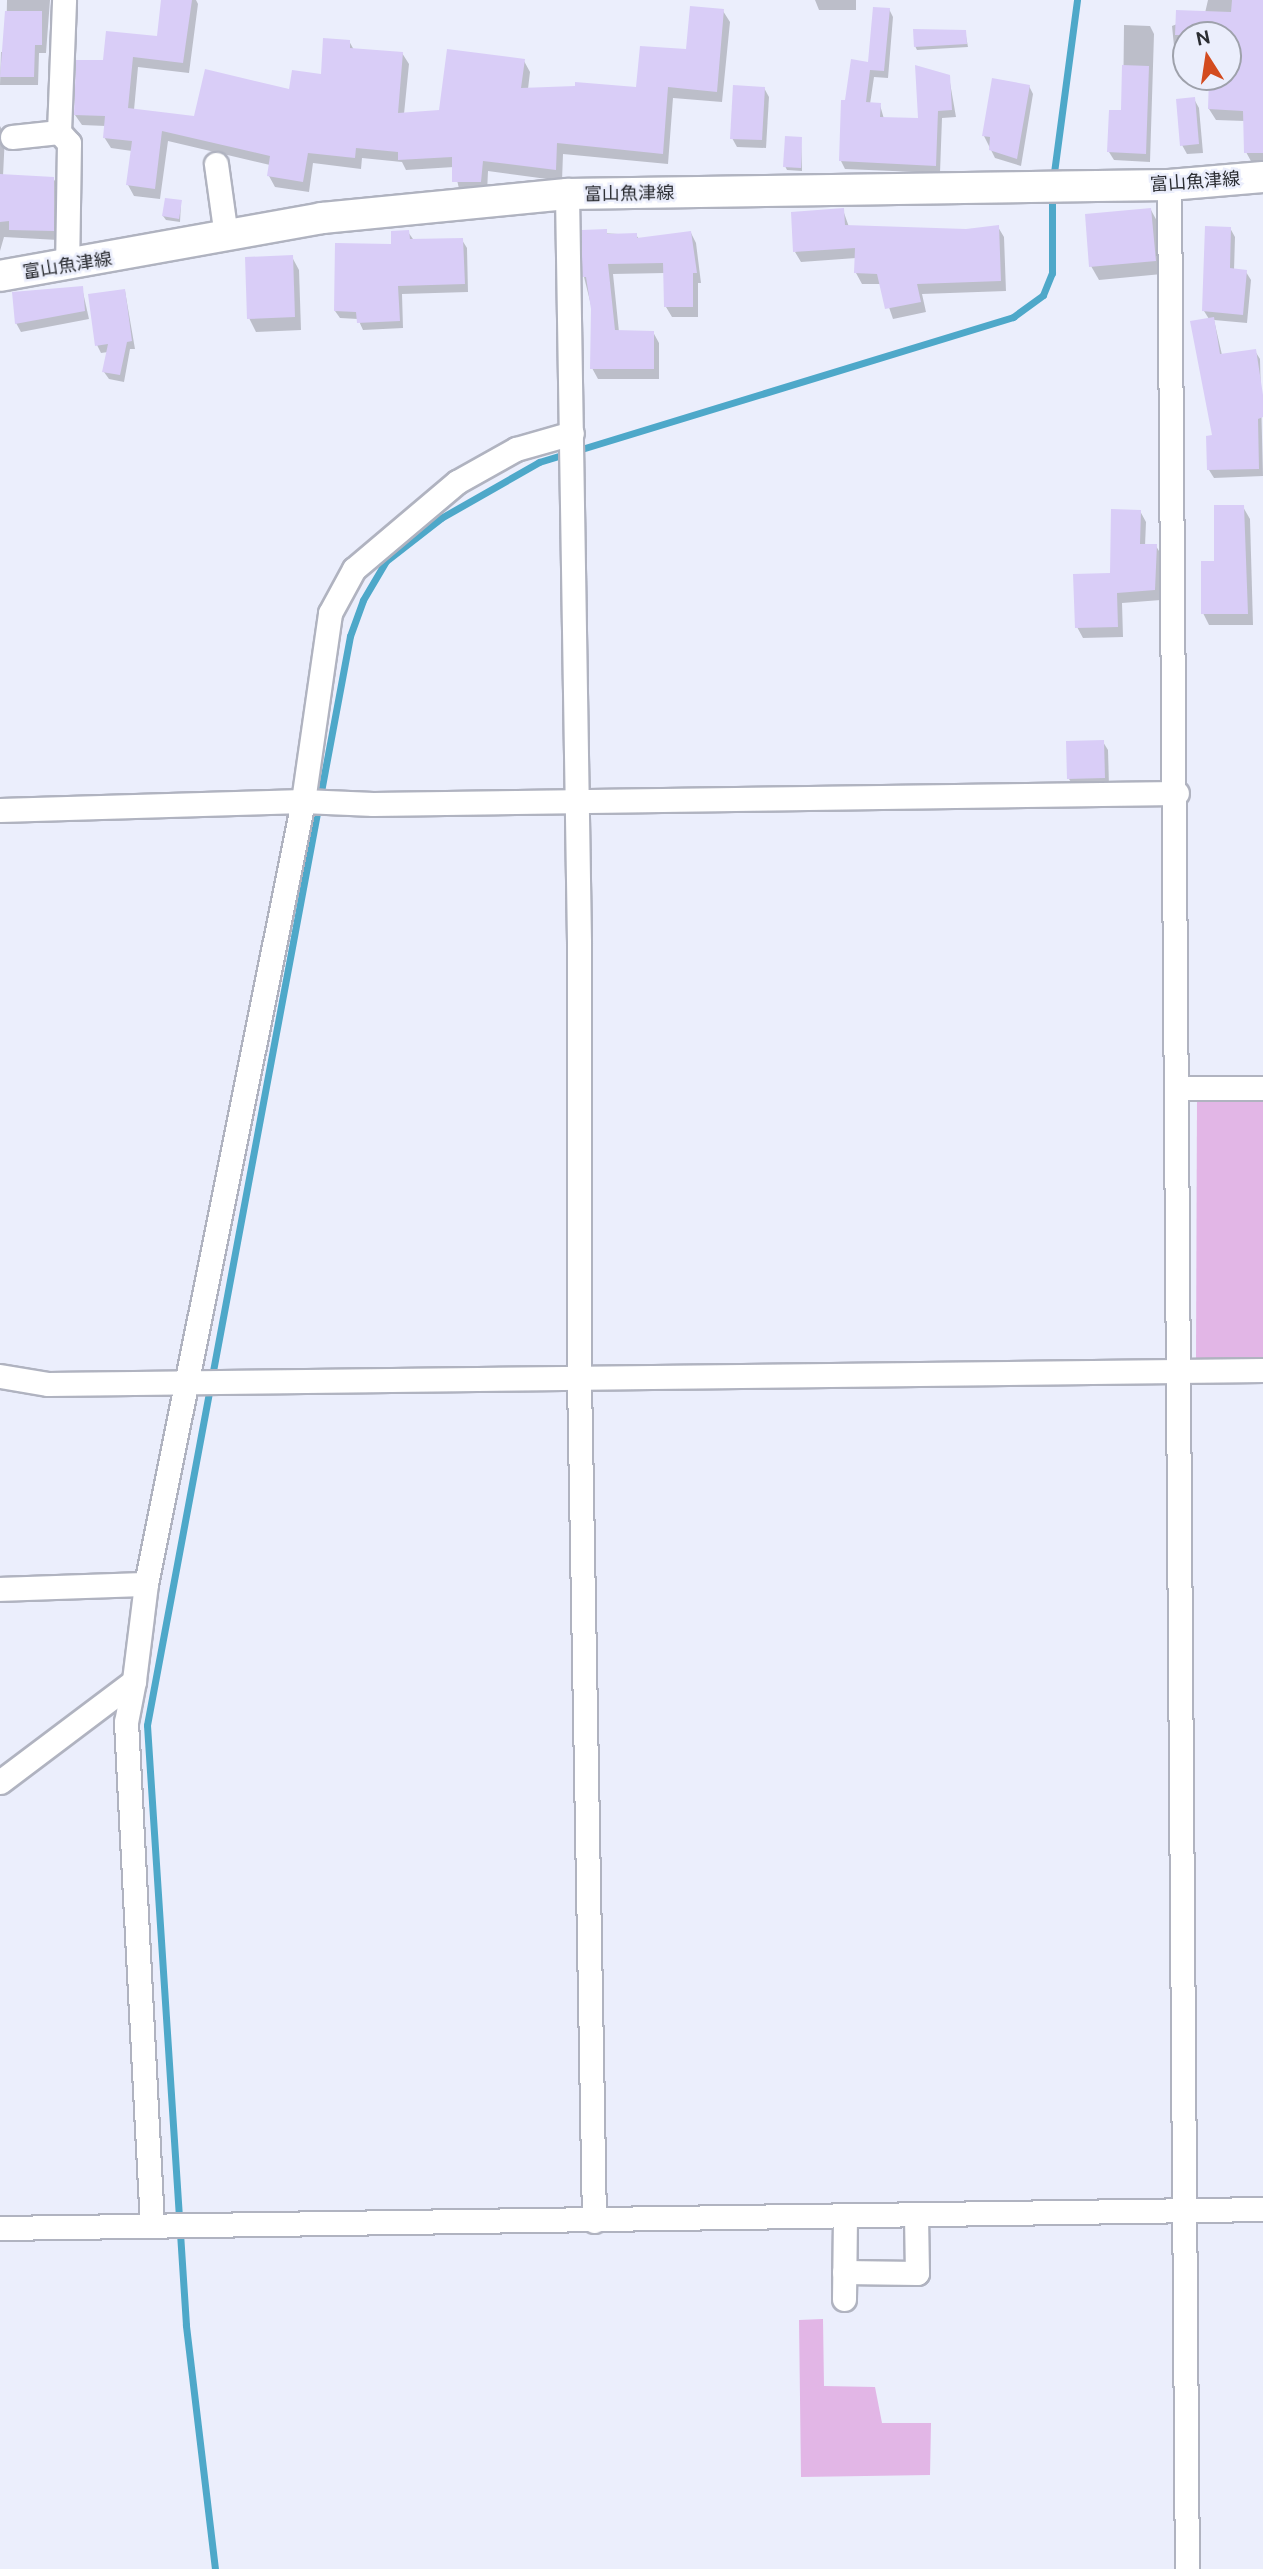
<!DOCTYPE html>
<meta charset="utf-8">
<style>
body{margin:0}
#map{position:relative;width:1263px;height:2569px;overflow:hidden;background:#ebeefc;font-family:Ubuntu,"Noto Sans JP",sans-serif}
div>[style]{position:absolute}
[style*='--x']{left:calc(var(--x)*1px);top:calc(var(--y)*1px);width:calc(var(--w)*1px);rotate:calc(var(--a)*1deg)}
.green>*{inset:0;background:#e2b6e6}
.shadow>*{inset:0;background:#0003}
.stream>*{height:7px;margin:-3.5px;padding:0 3.5px;transform-origin:3.5px;border-radius:3.5px;background:#4ea8c9}
.building>*{inset:0;background:#d9cdf7}
.roads{filter:drop-shadow(2px 0 #b0b3c0) drop-shadow(-2px 0 #b0b3c0) drop-shadow(0 2px #b0b3c0) drop-shadow(0 -2px #b0b3c0)}
.minor>*{height:23px;margin:-11.5px;padding:0 11.5px;transform-origin:11.5px;border-radius:11.5px;background:#fff}
.major>*{height:30px;margin:-15px;padding:0 15px;transform-origin:15px;border-radius:15px;background:#fff}
span{translate:-50% -50%;white-space:nowrap;text-align:center;line-height:1.15;-webkit-text-stroke:5px #ebeefc;paint-order:stroke}
.street-label{font-size:18px;color:#2b2d32}
.north{position:absolute;left:1172px;top:21px;width:70px;height:70px;box-sizing:border-box;background:#ebeefc;border:2px solid #9ea1ab;border-radius:50%;rotate:348deg;font-size:19px;font-weight:700;line-height:28px;text-align:center;color:#2b2d32}
.north::after{content:'';display:block;margin:auto;width:24px;height:32px;background:#d34b1f;clip-path:polygon(50% 0,100% 100%,50% 72%,0 100%)}
</style>
<div id="map">
<div class="green">
<i style="clip-path:polygon(1197px 1096px,1263px 1096px,1263px 1360px,1196px 1360px)"></i>
<i style="clip-path:polygon(823px 2319px,824px 2386px,875px 2387px,882px 2423px,931px 2423px,930px 2475px,801px 2477px,799px 2320px)"></i>
</div>
<div class="shadow">
<i style="clip-path:polygon(7px 0,50px 0,46px 53px,39px 53px,38px 85px,0 85px,1px 52px,6px 52px)"></i>
<i style="clip-path:polygon(163px 0,196px 0,198px 4px,189px 73px,138px 67px,134px 110px,196px 118px,291px 91px,323px 76px,349px 41px,354px 50px,402px 53px,409px 64px,404px 114px,441px 112px,524px 61px,530px 72px,528px 89px,638px 89px,688px 51px,723px 11px,730px 22px,722px 102px,673px 98px,668px 164px,563px 154px,562px 181px,488px 171px,487px 193px,460px 193px,454px 167px,406px 170px,402px 162px,362px 158px,361px 169px,313px 163px,309px 192px,275px 187px,269px 176px,270px 165px,168px 141px,160px 199px,134px 196px,128px 185px,132px 151px,111px 148px,104px 137px,106px 126px,82px 125px,75px 115px,105px 62px,158px 37px)"></i>
<i style="clip-path:polygon(815px 0,856px 0,856px 10px,819px 10px)"></i>
<i style="clip-path:polygon(1208px 0,1263px 0,1263px 163px,1252px 163px,1246px 152px,1245px 121px,1216px 120px,1209px 109px,1211px 77px,1228px 77px,1228px 35px,1186px 35px,1186px 58px,1180px 57px,1174px 46px,1172px 26px,1205px 13px)"></i>
<i style="clip-path:polygon(889px 9px,893px 17px,888px 78px,874px 77px,870px 104px,880px 105px,884px 119px,920px 120px,949px 77px,956px 117px,942px 118px,940px 173px,845px 169px,841px 161px,846px 102px,870px 64px)"></i>
<i style="clip-path:polygon(1124px 25px,1150px 26px,1154px 34px,1150px 162px,1114px 160px,1109px 152px,1123px 112px)"></i>
<i style="clip-path:polygon(965px 31px,968px 47px,917px 50px,915px 46px)"></i>
<i style="clip-path:polygon(1029px 86px,1033px 94px,1021px 166px,995px 158px,984px 136px)"></i>
<i style="clip-path:polygon(764px 88px,769px 97px,766px 148px,737px 147px,732px 138px)"></i>
<i style="clip-path:polygon(1194px 99px,1199px 108px,1203px 153px,1187px 154px,1182px 145px)"></i>
<i style="clip-path:polygon(0 126px,5px 135px,3px 176px,53px 178px,59px 187px,58px 240px,4px 237px,0 251px)"></i>
<i style="clip-path:polygon(801px 139px,802px 171px,787px 170px,785px 166px)"></i>
<i style="clip-path:polygon(181px 202px,180px 222px,166px 220px,163px 216px)"></i>
<i style="clip-path:polygon(843px 210px,849px 227px,966px 231px,998px 227px,1004px 237px,1006px 291px,922px 294px,926px 312px,893px 319px,881px 284px,862px 284px,856px 273px,856px 258px,801px 262px,795px 252px)"></i>
<i style="clip-path:polygon(1151px 210px,1158px 223px,1162px 274px,1099px 280px,1091px 266px)"></i>
<i style="clip-path:polygon(1230px 228px,1235px 237px,1234px 271px,1246px 272px,1251px 280px,1247px 323px,1214px 320px,1222px 355px,1255px 351px,1260px 359px,1263px 476px,1214px 478px,1209px 470px,1208px 437px,1214px 437px,1209px 319px,1204px 311px)"></i>
<i style="clip-path:polygon(408px 232px,413px 239px,462px 240px,467px 248px,468px 292px,402px 294px,403px 328px,363px 330px,358px 319px,340px 318px,335px 311px)"></i>
<i style="clip-path:polygon(583px 232px,636px 235px,639px 239px,691px 233px,696px 243px,701px 283px,698px 283px,698px 317px,672px 317px,666px 307px,665px 273px,613px 274px,619px 332px,653px 332px,659px 343px,659px 379px,598px 379px,592px 368px,592px 309px,584px 277px)"></i>
<i style="clip-path:polygon(292px 257px,299px 270px,301px 330px,256px 332px,249px 318px)"></i>
<i style="clip-path:polygon(82px 288px,89px 319px,21px 332px,16px 323px)"></i>
<i style="clip-path:polygon(125px 291px,135px 349px,130px 349px,124px 382px,109px 379px,104px 372px,108px 352px,101px 353px,97px 345px)"></i>
<i style="clip-path:polygon(1243px 507px,1250px 519px,1253px 625px,1209px 625px,1203px 613px,1216px 562px)"></i>
<i style="clip-path:polygon(1140px 511px,1146px 522px,1145px 546px,1156px 546px,1162px 556px,1161px 600px,1122px 603px,1123px 637px,1083px 638px,1077px 627px,1111px 575px)"></i>
<i style="clip-path:polygon(1103px 742px,1108px 750px,1109px 786px,1074px 787px,1069px 779px)"></i>
</div>
<div class="stream">
<i style="--x:1053;--y:180;--w:182;--a:-82.4"></i>
<i style="--x:215;--y:2569;--w:246;--a:-96.8"></i>
<i style="--x:186;--y:2325;--w:601;--a:-93.72"></i>
<i style="--x:147;--y:1725;--w:1108;--a:-79.44"></i>
<i style="--x:350;--y:636;--w:38;--a:-70"></i>
<i style="--x:363;--y:600;--w:45;--a:-59.5"></i>
<i style="--x:386;--y:561;--w:70;--a:-38"></i>
<i style="--x:441;--y:518;--w:113;--a:-29.7"></i>
<i style="--x:539;--y:462;--w:496;--a:-17"></i>
<i style="--x:1013;--y:317;--w:37;--a:-36"></i>
<i style="--x:1043;--y:295;--w:24;--a:-68"></i>
<i style="--x:1052;--y:273;--w:81;--a:-90"></i>
</div>
<div class="building">
<i style="clip-path:polygon(161px 0,192px 0,183px 63px,133px 57px,128px 108px,194px 116px,205px 69px,289px 89px,292px 70px,321px 74px,323px 38px,350px 40px,350px 48px,403px 52px,398px 113px,439px 110px,447px 49px,525px 59px,521px 88px,575px 86px,575px 82px,636px 87px,640px 46px,686px 49px,690px 6px,724px 9px,717px 92px,668px 87px,663px 154px,557px 143px,556px 170px,483px 161px,481px 182px,452px 182px,452px 157px,398px 160px,398px 152px,356px 148px,355px 158px,308px 153px,303px 182px,267px 176px,270px 156px,162px 131px,155px 189px,126px 185px,132px 141px,103px 138px,105px 116px,74px 115px,76px 60px,103px 60px,106px 31px,157px 36px)"></i>
<i style="clip-path:polygon(1232px 0,1263px 0,1263px 153px,1244px 153px,1243px 111px,1208px 109px,1209px 77px,1228px 77px,1231px 70px,1232px 35px,1175px 35px,1176px 10px,1231px 12px)"></i>
<i style="clip-path:polygon(873px 7px,890px 8px,884px 71px,870px 70px,866px 102px,881px 103px,880px 117px,918px 118px,915px 65px,950px 75px,952px 110px,938px 111px,936px 166px,839px 161px,841px 100px,845px 100px,851px 59px,868px 62px)"></i>
<i style="clip-path:polygon(5px 11px,42px 11px,42px 45px,35px 45px,34px 77px,0 77px)"></i>
<i style="clip-path:polygon(913px 29px,966px 30px,967px 44px,914px 47px)"></i>
<i style="clip-path:polygon(1122px 65px,1149px 66px,1146px 154px,1107px 152px,1109px 110px,1121px 110px)"></i>
<i style="clip-path:polygon(992px 78px,1030px 85px,1017px 159px,989px 150px,990px 137px,982px 136px)"></i>
<i style="clip-path:polygon(733px 85px,765px 87px,762px 140px,730px 139px)"></i>
<i style="clip-path:polygon(1195px 97px,1199px 144px,1180px 146px,1176px 99px)"></i>
<i style="clip-path:polygon(785px 136px,802px 137px,801px 168px,783px 167px)"></i>
<i style="clip-path:polygon(0 174px,54px 177px,54px 231px,9px 230px,9px 221px,0 222px)"></i>
<i style="clip-path:polygon(165px 198px,182px 200px,179px 219px,162px 216px)"></i>
<i style="clip-path:polygon(844px 208px,845px 225px,966px 229px,999px 225px,1001px 281px,917px 284px,921px 302px,885px 309px,877px 274px,854px 273px,855px 248px,793px 252px,791px 212px)"></i>
<i style="clip-path:polygon(1151px 208px,1156px 261px,1089px 267px,1085px 214px)"></i>
<i style="clip-path:polygon(1205px 226px,1231px 227px,1230px 268px,1247px 270px,1243px 315px,1202px 311px)"></i>
<i style="clip-path:polygon(607px 229px,607px 234px,637px 233px,637px 238px,691px 231px,697px 273px,693px 273px,693px 307px,664px 307px,663px 263px,608px 264px,615px 330px,654px 331px,654px 369px,590px 369px,591px 309px,586px 277px,582px 277px,582px 230px)"></i>
<i style="clip-path:polygon(409px 230px,410px 239px,463px 238px,465px 284px,398px 286px,400px 321px,357px 323px,356px 312px,334px 311px,335px 243px,391px 244px,391px 231px)"></i>
<i style="clip-path:polygon(293px 255px,295px 317px,247px 319px,245px 257px)"></i>
<i style="clip-path:polygon(83px 286px,85px 311px,15px 324px,12px 292px)"></i>
<i style="clip-path:polygon(125px 289px,132px 341px,127px 342px,120px 375px,102px 372px,108px 344px,95px 346px,88px 294px)"></i>
<i style="clip-path:polygon(1214px 317px,1220px 354px,1256px 349px,1263px 395px,1263px 417px,1258px 419px,1259px 469px,1207px 470px,1206px 436px,1212px 435px,1190px 321px)"></i>
<i style="clip-path:polygon(1214px 505px,1244px 505px,1248px 614px,1201px 614px,1201px 561px,1214px 561px)"></i>
<i style="clip-path:polygon(1111px 509px,1141px 510px,1140px 544px,1157px 544px,1155px 590px,1117px 593px,1118px 627px,1075px 628px,1073px 574px,1110px 573px)"></i>
<i style="clip-path:polygon(1104px 740px,1105px 778px,1067px 779px,1066px 741px)"></i>
</div>
<div class="roads">
<div class="minor">
<i style="--x:59;--y:132;--w:15;--a:48"></i>
<i style="--x:69;--y:143;--w:123;--a:90.9"></i>
<i style="--x:12;--y:137;--w:47;--a:-6.1"></i>
<i style="--x:59;--y:132;--w:132;--a:-87.8"></i>
<i style="--x:216;--y:164;--w:73;--a:82.1"></i>
<i style="--x:1169;--y:185;--w:2384;--a:89.57"></i>
<i style="--x:567;--y:194;--w:749;--a:89.08"></i>
<i style="--x:579;--y:943;--w:436;--a:90"></i>
<i style="--x:579;--y:1379;--w:842;--a:88.98"></i>
<i style="--x:0;--y:810;--w:303;--a:-1.7"></i>
<i style="--x:303;--y:801;--w:70;--a:2.5"></i>
<i style="--x:373;--y:804;--w:804;--a:-0.78"></i>
<i style="--x:1177;--y:1088;--w:86;--a:0"></i>
<i style="--x:0;--y:1376;--w:49;--a:9.5"></i>
<i style="--x:48;--y:1384;--w:1215;--a:-0.66"></i>
<i style="--x:146;--y:1584;--w:799;--a:-78.66"></i>
<i style="--x:303;--y:801;--w:190;--a:-81.8"></i>
<i style="--x:330;--y:613;--w:50;--a:-61.4"></i>
<i style="--x:354;--y:569;--w:135;--a:-40.2"></i>
<i style="--x:457;--y:482;--w:68;--a:-29.2"></i>
<i style="--x:516;--y:449;--w:58;--a:-15.9"></i>
<i style="--x:0;--y:1589;--w:146;--a:-2"></i>
<i style="--x:146;--y:1584;--w:98;--a:97.1"></i>
<i style="--x:0;--y:1782;--w:168;--a:-37"></i>
<i style="--x:134;--y:1681;--w:42;--a:101"></i>
<i style="--x:126;--y:1722;--w:504;--a:87.04"></i>
<i style="--x:0;--y:2228;--w:1263;--a:-0.86"></i>
<i style="--x:844;--y:2272;--w:73;--a:0.8"></i>
<i style="--x:917;--y:2273;--w:57;--a:-91"></i>
<i style="--x:844;--y:2299;--w:82;--a:-89.3"></i>
</div>
<div class="major">
<i style="--x:0;--y:276;--w:327;--a:-10.2"></i>
<i style="--x:322;--y:218;--w:246;--a:-5.6"></i>
<i style="--x:567;--y:194;--w:602;--a:-0.86"></i>
<i style="--x:1169;--y:185;--w:94;--a:-4.9"></i>
</div>
</div>
<div class="street-label">
<span style="left:1195px;top:181px;rotate:-4deg">富山魚津線</span>
<span style="left:629px;top:193px;rotate:-1deg">富山魚津線</span>
<span style="left:67px;top:265px;rotate:-9deg">富山魚津線</span>
</div>
<div class="north">N</div>
</div>
